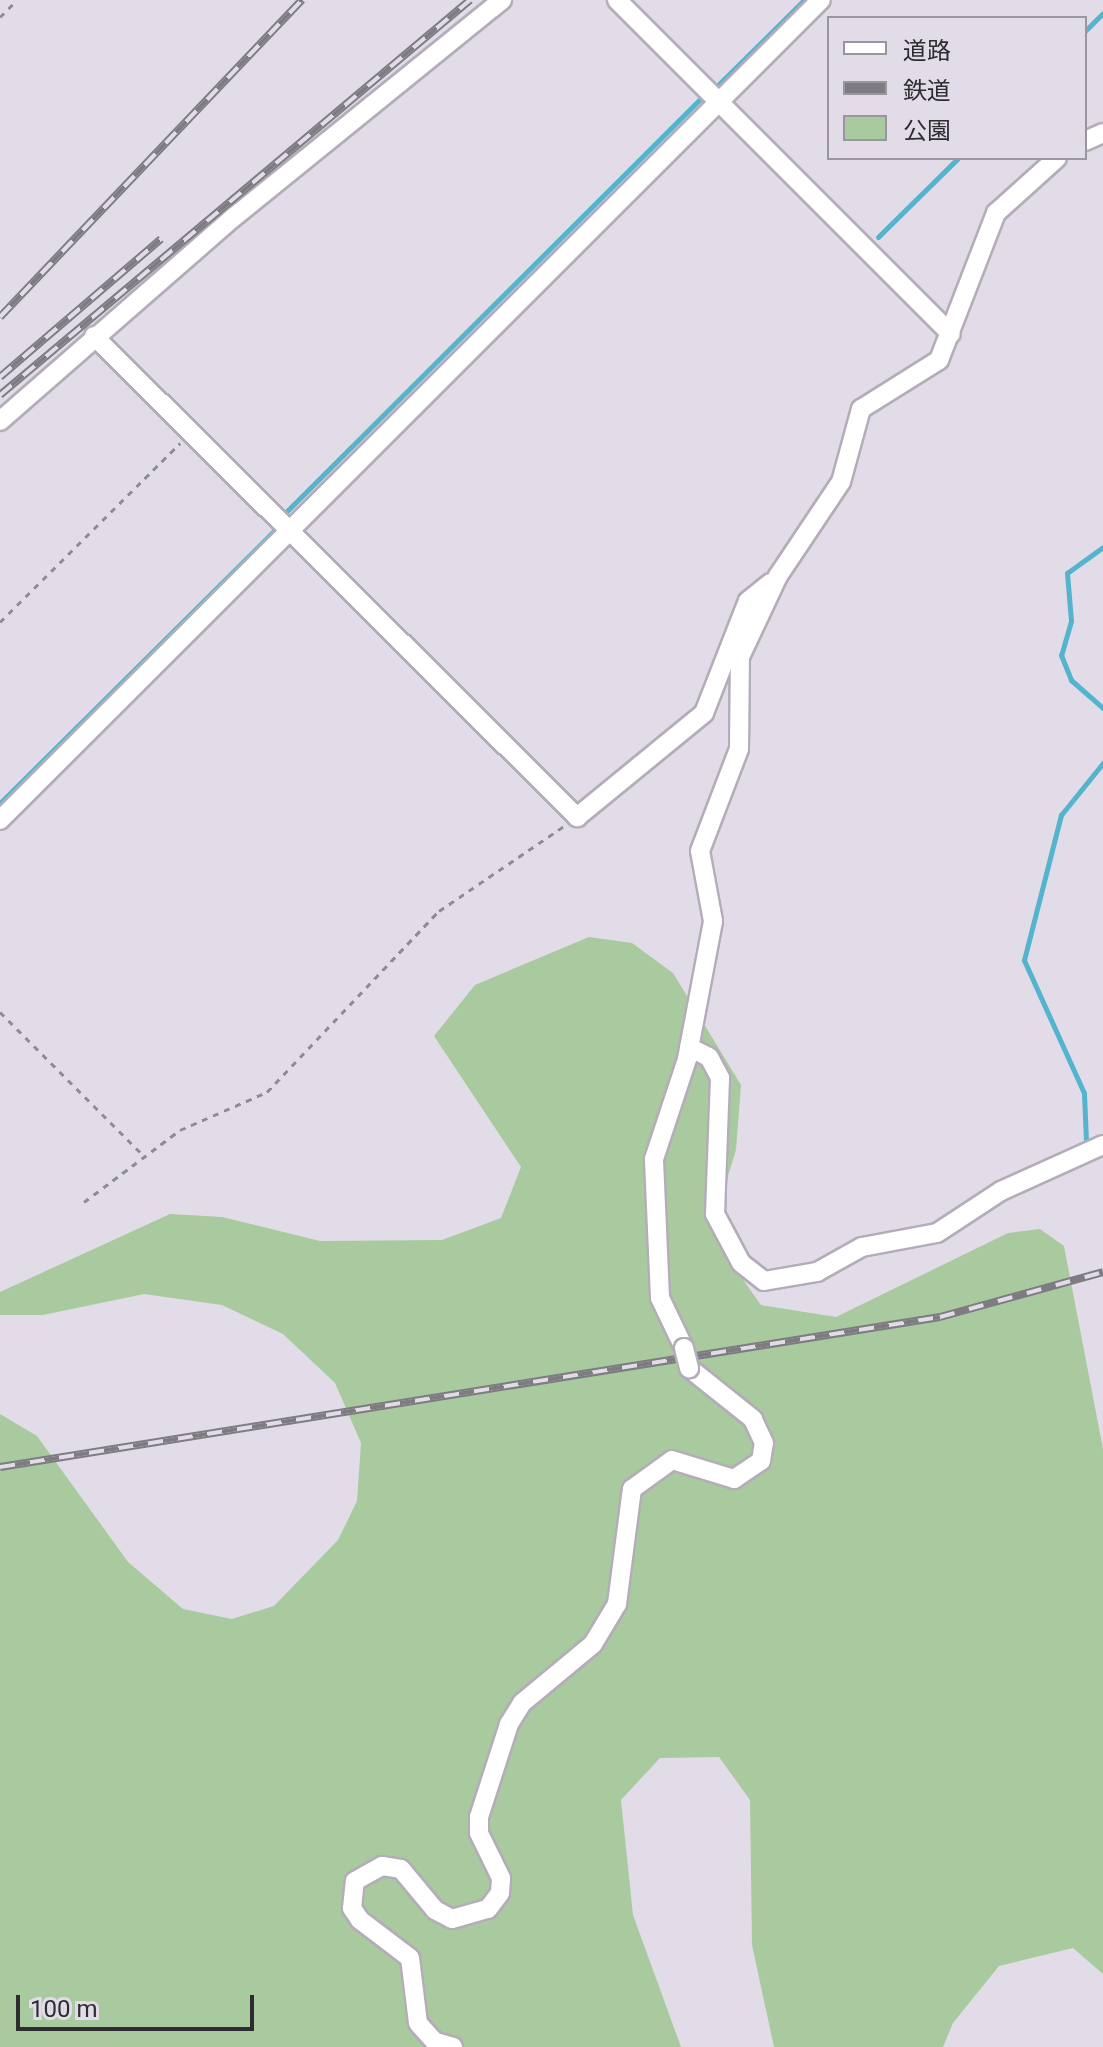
<!DOCTYPE html>
<meta charset="utf-8">
<style>
body{margin:0}
#map{position:relative;width:1103px;height:2047px;overflow:hidden;background:#e2dce8;font-family:Roboto,"Noto Sans JP",sans-serif}
div>[style]{position:absolute}
[style*='--x']{left:calc(var(--x)*1px);top:calc(var(--y)*1px);width:calc(var(--w)*1px);rotate:calc(var(--a)*1deg)}
.green>*{inset:0;background:#a8ca9e}
.stream>*{height:5px;margin:-2.5px;padding:0 2.5px;transform-origin:2.5px;border-radius:2.5px;background:#54b3cd}
.path>*{height:3px;margin-top:-1.5px;transform-origin:0;background:repeating-linear-gradient(90deg,#8f8b94 0 6px,transparent 0 12px)}
.roads{filter:drop-shadow(2px 0 #b4adb9) drop-shadow(-2px 0 #b4adb9) drop-shadow(0 2px #b4adb9) drop-shadow(0 -2px #b4adb9)}
.street>*{height:18px;margin:-9px;padding:0 9px;transform-origin:9px;border-radius:9px;background:#fff}
.rail>*{height:8px;margin-top:-4px;transform-origin:0;background:repeating-linear-gradient(90deg,#e2dce8 0 15px,#7f7b83 0 30px);box-sizing:border-box;border-block:2px solid #7f7b83}
.bridges{filter:drop-shadow(2px 0 #b4adb9) drop-shadow(-2px 0 #b4adb9) drop-shadow(0 2px #b4adb9) drop-shadow(0 -2px #b4adb9)}
.street-bridge>*{height:18px;margin:-9px;padding:0 9px;transform-origin:9px;border-radius:9px;background:#fff}
span{translate:-50% -50%;white-space:nowrap;text-align:center;line-height:1.15;-webkit-text-stroke:6px #e2dce8;paint-order:stroke}
.legend{position:absolute;left:827px;top:16px;width:260px;height:144px;box-sizing:border-box;background:#e2dce8;border:2px solid #9a969f;margin:0;padding:10px 14px;list-style:none;font-size:24px;color:#2e2c31}
.legend li{display:flex;align-items:center;gap:16px;height:40px}
.legend b{width:40px;border:2px solid #9a969f}
.scale{position:absolute;left:16px;top:1995px;width:238px;height:36px;box-sizing:border-box;border:4px solid #2e2c31;border-top:0;padding-left:10px;font-size:24px;line-height:28px;white-space:nowrap;color:#2e2c31;-webkit-text-stroke:6px #e2dce8;paint-order:stroke}
</style>
<div id="map">
<div class="green">
<i style="clip-path:polygon(589px 937px,632px 943px,673px 973px,741px 1085px,736px 1150px,715px 1218px,734px 1267px,761px 1305px,836px 1317px,1008px 1233px,1040px 1229px,1064px 1246px,1103px 1449px,1103px 1974px,1073px 1948px,999px 1966px,953px 2023px,943px 2047px,774px 2047px,752px 1945px,750px 1800px,719px 1757px,660px 1758px,621px 1800px,633px 1915px,681px 2047px,0 2047px,0 1414px,37px 1436px,128px 1562px,183px 1609px,232px 1619px,274px 1606px,338px 1540px,357px 1501px,361px 1443px,335px 1383px,283px 1334px,222px 1305px,144px 1294px,43px 1315px,0 1315px,0 1292px,170px 1214px,222px 1217px,320px 1241px,442px 1240px,501px 1218px,521px 1167px,434px 1036px,475px 985px)"></i>
</div>
<div class="stream">
<i style="--x:1085;--y:31;--w:25;--a:-45"></i>
<i style="--x:715;--y:88;--w:125;--a:-44.7"></i>
<i style="--x:878;--y:237;--w:112;--a:-44.6"></i>
<i style="--x:284;--y:514;--w:593;--a:-44.93"></i>
<i style="--x:1103;--y:547;--w:44;--a:144.2"></i>
<i style="--x:1067;--y:573;--w:48;--a:85.2"></i>
<i style="--x:1071;--y:621;--w:35;--a:106"></i>
<i style="--x:1061;--y:655;--w:27;--a:68"></i>
<i style="--x:1071;--y:680;--w:43;--a:41.2"></i>
<i style="--x:0;--y:803;--w:389;--a:-44.8"></i>
<i style="--x:1086;--y:1141;--w:48;--a:-92.4"></i>
<i style="--x:1084;--y:1093;--w:146;--a:-114.3"></i>
<i style="--x:1024;--y:960;--w:150;--a:-75.7"></i>
<i style="--x:1061;--y:815;--w:67;--a:-51.1"></i>
</div>
<div class="path">
<i style="--x:0;--y:17;--w:24;--a:-45"></i>
<i style="--x:0;--y:622;--w:254;--a:-44.8"></i>
<i style="--x:0;--y:1012;--w:204;--a:45"></i>
<i style="--x:84;--y:1202;--w:120;--a:-36.9"></i>
<i style="--x:180;--y:1130;--w:95;--a:-23.6"></i>
<i style="--x:267;--y:1092;--w:250;--a:-46.5"></i>
<i style="--x:439;--y:911;--w:151;--a:-34.2"></i>
</div>
<div class="roads">
<div class="street">
<i style="--x:617;--y:0;--w:472;--a:45"></i>
<i style="--x:1085;--y:141;--w:20;--a:-24"></i>
<i style="--x:94;--y:336;--w:682;--a:44.88"></i>
<i style="--x:577;--y:817;--w:164;--a:-39.3"></i>
<i style="--x:704;--y:713;--w:120;--a:-68.6"></i>
<i style="--x:748;--y:601;--w:28;--a:-39"></i>
<i style="--x:0;--y:421;--w:310;--a:-41.1"></i>
<i style="--x:234;--y:217;--w:345;--a:-39"></i>
<i style="--x:0;--y:820;--w:1160;--a:-44.97"></i>
<i style="--x:689;--y:1047;--w:22;--a:27"></i>
<i style="--x:709;--y:1057;--w:24;--a:62"></i>
<i style="--x:720;--y:1078;--w:136;--a:92.1"></i>
<i style="--x:715;--y:1214;--w:55;--a:62"></i>
<i style="--x:741;--y:1263;--w:29;--a:38"></i>
<i style="--x:764;--y:1281;--w:54;--a:-9.6"></i>
<i style="--x:817;--y:1272;--w:51;--a:-29.1"></i>
<i style="--x:862;--y:1247;--w:76;--a:-10.6"></i>
<i style="--x:937;--y:1233;--w:77;--a:-33.3"></i>
<i style="--x:1001;--y:1191;--w:112;--a:-24.3"></i>
<i style="--x:684;--y:1348;--w:55;--a:-115.6"></i>
<i style="--x:660;--y:1298;--w:139;--a:-92.5"></i>
<i style="--x:654;--y:1159;--w:105;--a:-71.7"></i>
<i style="--x:687;--y:1059;--w:140;--a:-79.3"></i>
<i style="--x:713;--y:921;--w:71;--a:-100.5"></i>
<i style="--x:700;--y:851;--w:109;--a:-69.1"></i>
<i style="--x:739;--y:749;--w:92;--a:-89.4"></i>
<i style="--x:740;--y:657;--w:89;--a:-64.9"></i>
<i style="--x:778;--y:576;--w:113;--a:-56.2"></i>
<i style="--x:841;--y:482;--w:76;--a:-74.7"></i>
<i style="--x:861;--y:409;--w:92;--a:-32.1"></i>
<i style="--x:939;--y:360;--w:158;--a:-68.8"></i>
<i style="--x:996;--y:213;--w:82;--a:-42"></i>
<i style="--x:453;--y:2047;--w:19;--a:-164"></i>
<i style="--x:435;--y:2042;--w:25;--a:-132"></i>
<i style="--x:418;--y:2023;--w:65;--a:-97"></i>
<i style="--x:410;--y:1958;--w:63;--a:-142.8"></i>
<i style="--x:360;--y:1920;--w:14;--a:-124"></i>
<i style="--x:352;--y:1908;--w:27;--a:-84"></i>
<i style="--x:355;--y:1881;--w:31;--a:-29"></i>
<i style="--x:382;--y:1866;--w:19;--a:9"></i>
<i style="--x:401;--y:1869;--w:53;--a:50.3"></i>
<i style="--x:435;--y:1910;--w:19;--a:28"></i>
<i style="--x:452;--y:1919;--w:37;--a:-16"></i>
<i style="--x:488;--y:1909;--w:20;--a:-53"></i>
<i style="--x:500;--y:1893;--w:15;--a:-86"></i>
<i style="--x:501;--y:1878;--w:50;--a:-116.1"></i>
<i style="--x:479;--y:1833;--w:16;--a:-90"></i>
<i style="--x:479;--y:1817;--w:98;--a:-72.1"></i>
<i style="--x:509;--y:1724;--w:25;--a:-58"></i>
<i style="--x:522;--y:1703;--w:92;--a:-39.7"></i>
<i style="--x:593;--y:1644;--w:47;--a:-59"></i>
<i style="--x:617;--y:1604;--w:116;--a:-82.6"></i>
<i style="--x:632;--y:1489;--w:49;--a:-35.9"></i>
<i style="--x:672;--y:1460;--w:65;--a:17"></i>
<i style="--x:734;--y:1479;--w:32;--a:-34"></i>
<i style="--x:761;--y:1461;--w:18;--a:-81"></i>
<i style="--x:764;--y:1443;--w:26;--a:-115"></i>
<i style="--x:753;--y:1419;--w:82;--a:-141.4"></i>
</div>
</div>
<div class="rail">
<i style="--x:0;--y:317;--w:438;--a:-46.4"></i>
<i style="--x:0;--y:377;--w:212;--a:-40.6"></i>
<i style="--x:0;--y:395;--w:614;--a:-40.04"></i>
<i style="--x:0;--y:1467;--w:952;--a:-9.07"></i>
<i style="--x:940;--y:1317;--w:169;--a:-15.4"></i>
</div>
<div class="bridges">
<div class="street-bridge">
<i style="--x:684;--y:1348;--w:21;--a:76"></i>
</div>
</div>
<ul class="legend">
<li><b style="height:10px;background:#fff"></b>道路</li>
<li><b style="height:10px;background:#7f7b83"></b>鉄道</li>
<li><b style="height:22px;background:#a8ca9e"></b>公園</li>
</ul>
<div class="scale">100 m</div>
</div>
